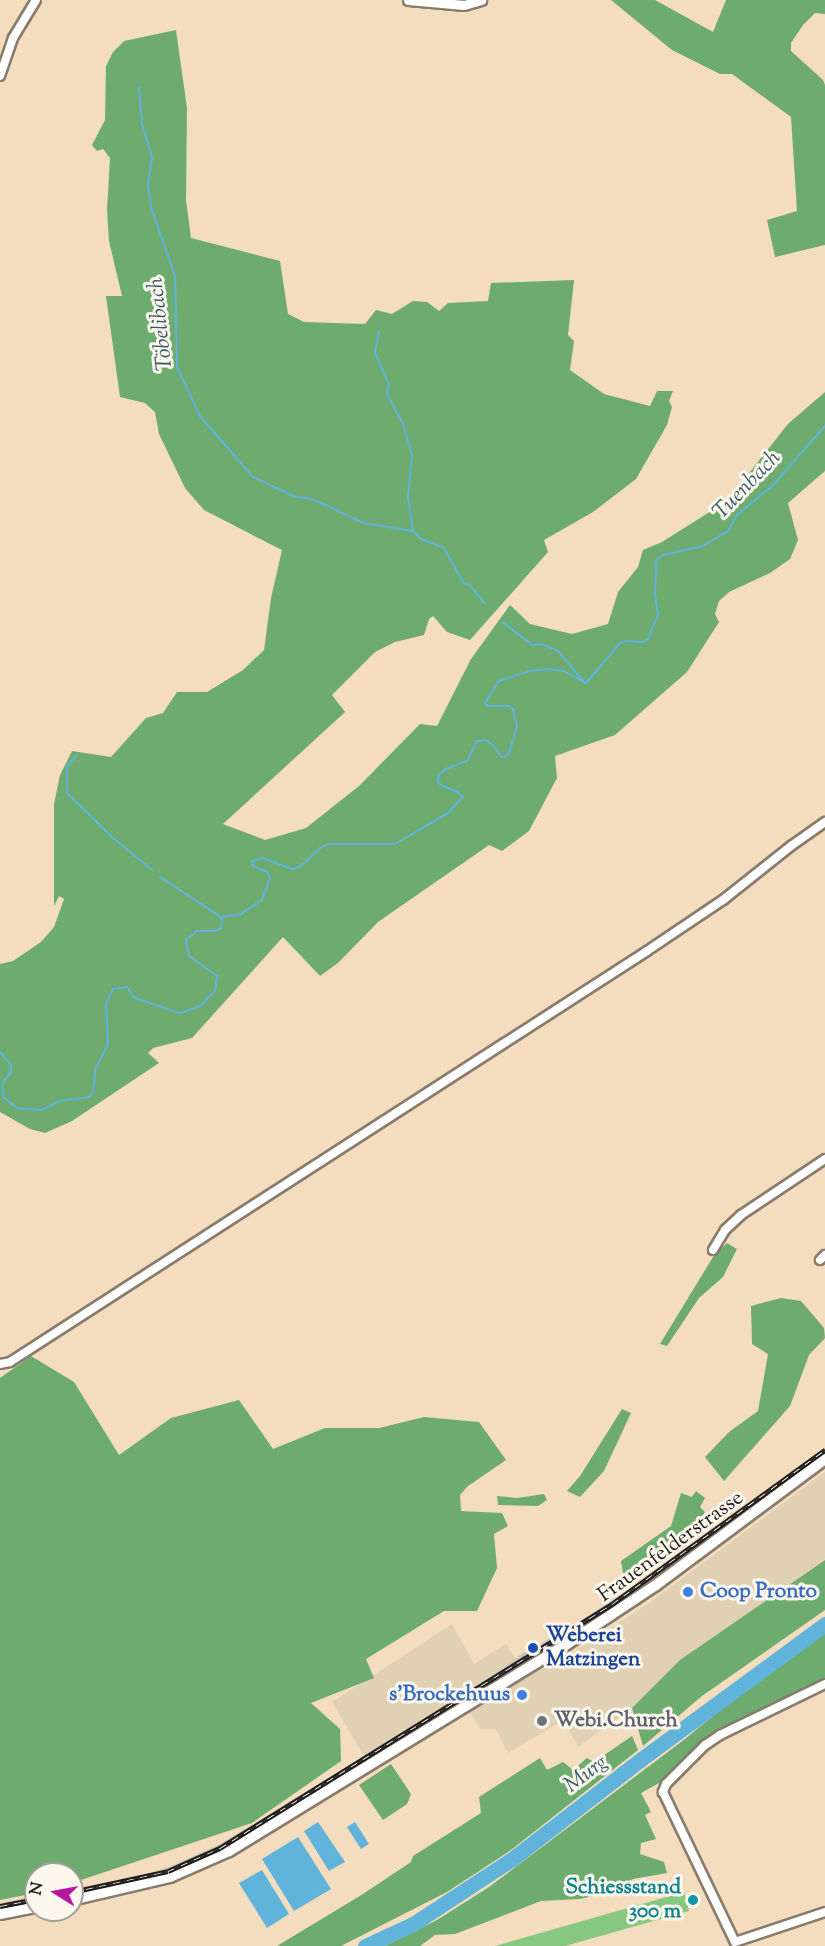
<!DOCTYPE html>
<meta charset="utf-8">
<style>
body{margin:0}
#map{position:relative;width:825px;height:1946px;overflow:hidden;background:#f4dcbe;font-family:"Sorts Mill Goudy",serif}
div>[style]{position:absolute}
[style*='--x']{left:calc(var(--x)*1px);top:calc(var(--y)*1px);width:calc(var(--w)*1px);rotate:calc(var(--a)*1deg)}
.built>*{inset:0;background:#e1d1b4}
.industrial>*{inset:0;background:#c9c3b8}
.green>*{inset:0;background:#87c880}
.forest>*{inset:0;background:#6dac6e}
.water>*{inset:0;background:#60b4dc}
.stream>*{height:2px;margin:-1px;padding:0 1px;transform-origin:1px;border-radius:1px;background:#60b4dc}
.river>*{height:15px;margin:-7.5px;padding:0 7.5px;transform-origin:7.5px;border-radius:7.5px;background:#60b4dc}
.roads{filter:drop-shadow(2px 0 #887c6d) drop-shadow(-2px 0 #887c6d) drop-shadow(0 2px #887c6d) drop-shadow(0 -2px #887c6d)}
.minor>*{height:8px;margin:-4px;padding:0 4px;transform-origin:4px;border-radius:4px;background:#fff}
.tertiary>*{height:9px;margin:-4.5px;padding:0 4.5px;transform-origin:4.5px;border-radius:4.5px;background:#fff}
.secondary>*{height:10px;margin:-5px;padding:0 5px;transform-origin:5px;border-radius:5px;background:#fff}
.rail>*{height:4.5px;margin-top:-2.25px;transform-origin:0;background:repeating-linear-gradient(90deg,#fbf7ec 0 7px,#1c1c1c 0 14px);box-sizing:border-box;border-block:2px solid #1c1c1c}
.dots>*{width:16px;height:16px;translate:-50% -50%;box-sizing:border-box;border:3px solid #fbf7ec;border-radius:50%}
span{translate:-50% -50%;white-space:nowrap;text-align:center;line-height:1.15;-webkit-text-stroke:6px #fbf7ec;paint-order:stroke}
.street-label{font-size:21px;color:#1c1c1c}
.shop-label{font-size:21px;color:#366cbe;font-weight:700}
.left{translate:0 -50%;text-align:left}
.right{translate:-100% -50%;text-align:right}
.transit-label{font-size:21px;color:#164399;font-weight:700}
.worship-label{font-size:21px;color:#5b616d;font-weight:700}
.culture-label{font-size:21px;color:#0d838f;font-weight:700}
.water-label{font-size:22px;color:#375969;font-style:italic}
.north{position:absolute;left:24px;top:1862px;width:60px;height:60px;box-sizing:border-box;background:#fbf7ec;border:2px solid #a29f99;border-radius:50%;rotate:281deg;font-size:16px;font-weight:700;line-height:24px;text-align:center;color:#1c1c1c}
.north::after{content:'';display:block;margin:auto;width:21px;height:27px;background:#b5179e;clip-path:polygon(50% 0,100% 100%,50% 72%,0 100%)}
</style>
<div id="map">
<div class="built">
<i style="clip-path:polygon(825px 1472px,825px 1559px,680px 1660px,631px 1709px,578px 1747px,564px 1720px,508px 1753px,496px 1729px,480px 1729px,461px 1697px,364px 1756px,332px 1702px,452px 1624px,474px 1664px,506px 1644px,527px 1676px,561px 1660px,649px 1603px)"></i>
</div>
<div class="industrial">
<i style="clip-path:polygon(825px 1448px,825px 1454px,642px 1587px,564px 1639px,251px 1832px,220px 1851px,168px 1873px,72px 1895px,72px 1889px,140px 1876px,169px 1867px,218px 1845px,247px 1828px,481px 1684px,534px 1645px,536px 1647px,562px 1630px,565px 1631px,661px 1568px)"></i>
<i style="clip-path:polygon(36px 1896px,36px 1902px,0 1909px,0 1903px)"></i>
</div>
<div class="green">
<i style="clip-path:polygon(684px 1892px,689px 1911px,565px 1946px,495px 1946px)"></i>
</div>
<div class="forest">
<i style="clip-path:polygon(611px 0,655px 0,713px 32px,726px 0,825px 0,825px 14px,815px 13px,803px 25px,791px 43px,791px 51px,823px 80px,825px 85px,825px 245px,775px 257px,767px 220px,797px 211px,791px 117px,732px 74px,720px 74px,672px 50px)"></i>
<i style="clip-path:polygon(176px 30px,187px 108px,186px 200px,191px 238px,280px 261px,288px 314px,304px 322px,365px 324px,376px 310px,392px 314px,413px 301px,427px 302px,439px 311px,448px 303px,488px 301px,491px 283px,574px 280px,568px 335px,574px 341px,570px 370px,604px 394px,650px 406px,657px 391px,673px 391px,669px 401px,672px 407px,667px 425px,636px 479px,593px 512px,544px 540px,548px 552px,470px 640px,447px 632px,433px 616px,429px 619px,424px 635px,395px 642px,375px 652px,332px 695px,345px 712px,223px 824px,265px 840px,306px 828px,359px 786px,420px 724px,437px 726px,471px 659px,510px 605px,530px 624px,572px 634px,608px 624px,618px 592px,638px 567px,643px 550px,662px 542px,727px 501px,788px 424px,825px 392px,825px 471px,788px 503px,798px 540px,790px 559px,770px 573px,729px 592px,719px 601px,715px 614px,719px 622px,687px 672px,615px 735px,555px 756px,557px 778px,529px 831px,502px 851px,489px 845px,378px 922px,338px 963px,320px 976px,283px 937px,192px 1038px,153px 1048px,148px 1053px,159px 1063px,72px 1121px,45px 1133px,30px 1129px,0 1112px,0 964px,13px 961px,41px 942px,54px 927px,64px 899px,59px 896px,54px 906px,54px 804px,60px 775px,72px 751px,111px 757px,146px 718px,163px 713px,177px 692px,207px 692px,243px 670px,264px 650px,271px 598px,282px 550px,204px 510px,185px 488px,159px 434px,155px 412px,145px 403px,120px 397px,106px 296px,122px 296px,109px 241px,107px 210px,110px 158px,103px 149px,97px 151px,92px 145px,105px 120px,106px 66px,113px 52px,124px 41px)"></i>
<i style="clip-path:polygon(727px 1243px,737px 1249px,723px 1277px,699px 1298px,667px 1346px,660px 1344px,713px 1257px)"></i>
<i style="clip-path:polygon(781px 1298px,801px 1301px,824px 1328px,825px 1338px,809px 1355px,790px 1406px,724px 1481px,705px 1457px,729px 1432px,758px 1411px,768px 1354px,752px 1344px,751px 1306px)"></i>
<i style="clip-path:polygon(31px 1356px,74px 1382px,119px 1455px,171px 1418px,239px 1400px,273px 1449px,325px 1428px,379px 1428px,424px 1417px,479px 1422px,506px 1460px,468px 1486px,460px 1495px,461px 1511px,502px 1513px,508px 1526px,494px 1534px,497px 1568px,477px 1611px,444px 1611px,366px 1659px,374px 1678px,311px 1703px,340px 1729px,341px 1761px,252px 1823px,72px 1883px,72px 1874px,36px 1874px,36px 1893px,0 1900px,0 1378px)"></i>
<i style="clip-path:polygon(622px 1409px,631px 1413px,604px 1471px,580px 1497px,567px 1491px,580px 1476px)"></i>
<i style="clip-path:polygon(696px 1491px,705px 1498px,700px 1507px,705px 1512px,688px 1540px,624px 1579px,621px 1561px,671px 1526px,681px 1493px,692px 1497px)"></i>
<i style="clip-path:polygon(544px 1494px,547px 1500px,538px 1506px,498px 1505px,497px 1496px,517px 1498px)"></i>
<i style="clip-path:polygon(825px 1560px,825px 1610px,702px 1696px,643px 1746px,632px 1708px,680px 1660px)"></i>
<i style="clip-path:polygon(825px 1633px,825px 1682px,717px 1733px,668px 1778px,641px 1793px,651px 1812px,645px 1815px,656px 1839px,641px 1843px,640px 1854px,664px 1862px,667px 1873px,633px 1879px,607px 1893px,580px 1899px,541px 1901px,455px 1934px,435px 1935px,420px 1946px,385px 1946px,437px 1920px,489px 1887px,685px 1739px,734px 1699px)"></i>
<i style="clip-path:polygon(632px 1736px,638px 1750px,511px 1850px,447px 1892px,341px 1946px,277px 1946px,363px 1894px,411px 1862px,413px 1856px,481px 1813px,479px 1797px,540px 1758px,547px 1770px,563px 1762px,573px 1770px,587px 1758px,594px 1762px)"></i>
<i style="clip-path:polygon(391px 1764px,411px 1794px,407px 1804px,383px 1820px,359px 1785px)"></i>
</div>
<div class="water">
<i style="clip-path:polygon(318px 1822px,345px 1862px,329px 1871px,304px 1831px)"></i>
<i style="clip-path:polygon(355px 1822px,369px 1844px,361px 1849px,347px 1827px)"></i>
<i style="clip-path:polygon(298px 1837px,331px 1889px,294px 1911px,262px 1859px)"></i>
<i style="clip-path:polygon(262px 1870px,289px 1914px,267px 1928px,239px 1883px)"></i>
</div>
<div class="stream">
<i style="--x:139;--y:88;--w:36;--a:85"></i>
<i style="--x:142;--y:124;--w:34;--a:73"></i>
<i style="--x:152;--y:157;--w:29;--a:98"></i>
<i style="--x:148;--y:186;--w:24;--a:81"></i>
<i style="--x:152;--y:210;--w:70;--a:70.8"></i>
<i style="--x:175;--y:276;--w:91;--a:88.7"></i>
<i style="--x:177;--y:367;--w:54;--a:64.9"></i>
<i style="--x:200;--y:416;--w:81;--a:49"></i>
<i style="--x:253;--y:477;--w:44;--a:25.4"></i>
<i style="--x:293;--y:496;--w:22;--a:10"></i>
<i style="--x:315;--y:500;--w:53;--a:25.6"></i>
<i style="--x:363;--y:523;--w:51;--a:9.1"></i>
<i style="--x:413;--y:531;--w:11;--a:45"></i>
<i style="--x:421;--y:539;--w:25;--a:21"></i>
<i style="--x:444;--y:548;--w:41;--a:60.9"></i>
<i style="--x:464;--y:584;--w:6;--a:9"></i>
<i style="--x:470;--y:585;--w:24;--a:52"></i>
<i style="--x:379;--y:331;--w:21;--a:101"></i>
<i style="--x:375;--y:352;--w:36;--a:67"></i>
<i style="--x:389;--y:385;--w:9;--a:103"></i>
<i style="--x:387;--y:394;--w:34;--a:62"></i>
<i style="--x:403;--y:424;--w:33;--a:74"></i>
<i style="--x:412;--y:456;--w:41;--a:95.6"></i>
<i style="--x:408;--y:497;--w:34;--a:82"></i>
<i style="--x:502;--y:622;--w:38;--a:37"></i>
<i style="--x:532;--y:645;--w:10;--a:-6"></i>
<i style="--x:542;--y:644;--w:17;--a:24"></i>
<i style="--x:558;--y:651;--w:42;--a:49.8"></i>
<i style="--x:77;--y:755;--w:15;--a:132"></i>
<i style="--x:67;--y:766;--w:27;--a:90"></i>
<i style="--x:67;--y:793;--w:63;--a:44.4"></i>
<i style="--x:112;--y:837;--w:52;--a:39.5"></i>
<i style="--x:160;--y:877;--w:73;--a:33.3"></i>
<i style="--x:0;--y:1052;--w:17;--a:50"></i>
<i style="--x:11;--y:1065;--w:7;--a:90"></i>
<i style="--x:11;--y:1072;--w:13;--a:129"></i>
<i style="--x:3;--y:1082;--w:15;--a:90"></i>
<i style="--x:3;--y:1097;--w:18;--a:38"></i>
<i style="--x:17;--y:1108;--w:24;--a:5"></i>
<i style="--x:41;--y:1110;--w:21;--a:-25"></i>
<i style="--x:60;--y:1101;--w:29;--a:-8"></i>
<i style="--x:89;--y:1097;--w:6;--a:-51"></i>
<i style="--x:93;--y:1092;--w:24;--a:-83"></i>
<i style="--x:96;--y:1068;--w:27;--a:-63"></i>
<i style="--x:108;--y:1044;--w:41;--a:-92.8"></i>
<i style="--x:106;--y:1003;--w:16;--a:-63"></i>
<i style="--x:113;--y:989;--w:14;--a:-8"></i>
<i style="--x:127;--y:987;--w:14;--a:54"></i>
<i style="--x:135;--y:998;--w:47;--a:18.4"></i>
<i style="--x:180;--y:1013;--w:21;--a:-19"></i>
<i style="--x:200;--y:1006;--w:21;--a:-45"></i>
<i style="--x:215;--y:991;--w:15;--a:-82"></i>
<i style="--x:217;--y:976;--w:34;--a:-144"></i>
<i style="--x:189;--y:956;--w:16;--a:-101"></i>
<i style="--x:186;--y:940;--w:14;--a:-39"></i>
<i style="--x:197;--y:931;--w:19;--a:0"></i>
<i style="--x:216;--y:931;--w:6;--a:-31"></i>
<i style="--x:221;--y:928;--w:11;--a:-85"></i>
<i style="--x:222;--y:917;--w:19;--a:-9"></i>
<i style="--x:241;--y:914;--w:25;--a:-34"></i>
<i style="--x:262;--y:900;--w:23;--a:-70"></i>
<i style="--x:270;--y:878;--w:7;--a:-117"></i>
<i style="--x:267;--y:872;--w:15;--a:-157"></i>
<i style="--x:253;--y:866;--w:5;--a:-101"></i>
<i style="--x:252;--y:861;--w:10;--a:-17"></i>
<i style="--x:262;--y:858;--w:33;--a:20"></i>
<i style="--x:293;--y:869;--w:9;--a:-21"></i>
<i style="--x:301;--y:866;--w:26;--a:-43"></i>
<i style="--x:320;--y:848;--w:10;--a:-24"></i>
<i style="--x:329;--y:844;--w:66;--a:0"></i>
<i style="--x:395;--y:844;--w:61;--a:-30.3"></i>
<i style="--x:448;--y:813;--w:22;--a:-47"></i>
<i style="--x:463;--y:797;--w:9;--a:-139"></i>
<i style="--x:456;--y:791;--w:15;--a:-160"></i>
<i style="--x:442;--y:786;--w:6;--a:-135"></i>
<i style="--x:438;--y:782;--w:7;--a:-82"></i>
<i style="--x:439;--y:775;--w:9;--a:-41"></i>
<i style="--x:446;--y:769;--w:22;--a:-21"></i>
<i style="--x:467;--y:761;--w:22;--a:-63"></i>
<i style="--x:477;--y:741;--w:9;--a:-6"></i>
<i style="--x:486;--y:740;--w:10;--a:37"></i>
<i style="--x:494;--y:746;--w:13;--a:58"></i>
<i style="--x:501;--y:757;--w:6;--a:-9"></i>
<i style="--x:507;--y:756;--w:7;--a:-63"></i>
<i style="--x:510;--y:750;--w:26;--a:-74"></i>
<i style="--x:517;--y:725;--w:16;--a:-104"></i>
<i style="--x:513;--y:709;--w:5;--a:-143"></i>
<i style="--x:509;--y:706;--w:21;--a:180"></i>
<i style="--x:488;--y:706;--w:4;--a:-135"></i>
<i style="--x:485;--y:703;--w:26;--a:-58"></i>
<i style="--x:499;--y:681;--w:32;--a:-18"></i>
<i style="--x:529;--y:671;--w:19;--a:-6"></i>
<i style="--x:548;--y:669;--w:16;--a:7"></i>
<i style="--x:564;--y:671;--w:25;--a:29"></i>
<i style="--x:586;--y:683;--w:52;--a:-49.6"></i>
<i style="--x:620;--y:643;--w:6;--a:-18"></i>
<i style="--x:626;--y:641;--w:17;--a:3"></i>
<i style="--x:643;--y:642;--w:6;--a:-31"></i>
<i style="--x:648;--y:639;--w:27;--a:-68"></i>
<i style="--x:658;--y:614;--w:18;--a:-99"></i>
<i style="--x:655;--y:596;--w:36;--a:-88"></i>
<i style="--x:656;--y:560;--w:9;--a:-36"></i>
<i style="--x:663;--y:555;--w:41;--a:-12.7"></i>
<i style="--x:703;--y:546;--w:29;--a:-31"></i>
<i style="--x:728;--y:531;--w:20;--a:-60"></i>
<i style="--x:738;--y:514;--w:44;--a:-39.5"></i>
<i style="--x:772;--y:486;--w:80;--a:-48.5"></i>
</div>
<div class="river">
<i style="--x:365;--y:1946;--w:53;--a:-24.6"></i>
<i style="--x:413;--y:1924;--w:118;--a:-33.3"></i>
<i style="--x:512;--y:1859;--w:162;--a:-37.7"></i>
<i style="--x:640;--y:1760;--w:230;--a:-36.3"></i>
</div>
<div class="roads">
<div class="minor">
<i style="--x:0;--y:76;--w:40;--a:-71.1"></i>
<i style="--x:13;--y:38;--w:44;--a:-58.8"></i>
<i style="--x:713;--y:1250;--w:23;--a:-59"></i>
<i style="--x:725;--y:1230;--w:22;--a:-43"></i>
<i style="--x:741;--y:1215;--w:101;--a:-33.7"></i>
<i style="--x:820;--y:1260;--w:7;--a:-45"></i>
<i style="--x:0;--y:1364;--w:10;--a:-11"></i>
<i style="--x:10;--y:1362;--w:758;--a:-32.83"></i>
<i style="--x:647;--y:951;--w:92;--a:-33.9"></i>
<i style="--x:723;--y:900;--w:87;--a:-38.5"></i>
<i style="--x:791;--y:846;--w:42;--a:-35.2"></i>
<i style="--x:825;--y:1684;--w:117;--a:154.1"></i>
<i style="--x:720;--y:1735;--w:18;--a:146"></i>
<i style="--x:705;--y:1745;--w:55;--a:135"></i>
<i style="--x:666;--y:1784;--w:9;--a:111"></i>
<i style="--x:663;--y:1792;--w:166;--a:64.4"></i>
<i style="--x:735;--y:1942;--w:95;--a:-18.4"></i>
</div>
<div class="tertiary">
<i style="--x:408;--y:0;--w:56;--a:5.1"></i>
<i style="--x:464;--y:5;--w:18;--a:-16"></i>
</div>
<div class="secondary">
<i style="--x:72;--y:1900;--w:101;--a:-13.2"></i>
<i style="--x:170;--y:1877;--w:64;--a:-23.8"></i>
<i style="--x:229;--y:1851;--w:396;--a:-31.5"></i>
<i style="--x:567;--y:1644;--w:107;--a:-33.5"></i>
<i style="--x:656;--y:1585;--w:211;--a:-36.7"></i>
<i style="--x:0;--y:1914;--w:37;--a:-11"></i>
</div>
</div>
<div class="rail">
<i style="--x:72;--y:1892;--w:98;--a:-12.3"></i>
<i style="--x:168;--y:1871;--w:57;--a:-23.9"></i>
<i style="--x:220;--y:1848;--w:462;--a:-31.9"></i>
<i style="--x:612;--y:1604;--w:263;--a:-35.9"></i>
<i style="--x:0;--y:1906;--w:37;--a:-11"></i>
</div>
<div class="dots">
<i style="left:688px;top:1592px;background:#3f7fe0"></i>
<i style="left:533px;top:1648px;background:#1a4fb4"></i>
<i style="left:522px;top:1695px;background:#3f7fe0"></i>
<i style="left:542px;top:1721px;background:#6b7280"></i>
<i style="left:693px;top:1900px;background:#0f9aa8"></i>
</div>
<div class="street-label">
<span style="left:671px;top:1547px;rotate:-36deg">Frauenfelderstrasse</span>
</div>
<div class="shop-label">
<span class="left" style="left:700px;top:1592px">Coop Pronto</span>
<span class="right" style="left:510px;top:1695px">s'Brockehuus</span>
</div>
<div class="transit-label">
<span class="left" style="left:546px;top:1648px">Weberei<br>Matzingen</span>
</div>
<div class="worship-label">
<span class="left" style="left:554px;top:1721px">Webi.Church</span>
</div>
<div class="culture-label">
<span class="right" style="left:681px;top:1900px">Schiessstand<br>300 m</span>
</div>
<div class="water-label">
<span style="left:162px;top:324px;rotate:-96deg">Töbelibach</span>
<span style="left:748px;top:486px;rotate:-46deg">Tuenbach</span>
<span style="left:587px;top:1775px;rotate:-37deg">Murg</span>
</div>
<div class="north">N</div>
</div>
